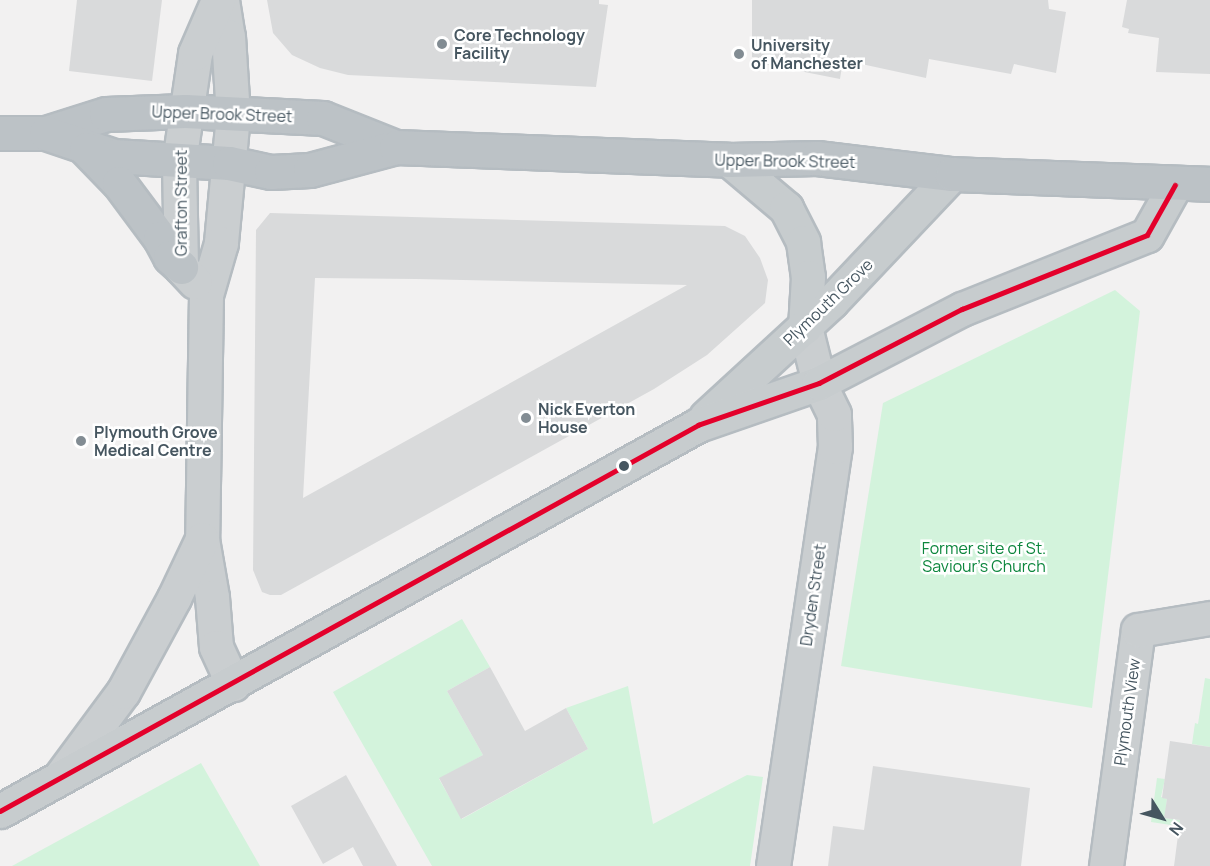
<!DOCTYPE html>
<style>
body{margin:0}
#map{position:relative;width:1210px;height:866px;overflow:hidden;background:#f2f1f1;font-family:Manrope,sans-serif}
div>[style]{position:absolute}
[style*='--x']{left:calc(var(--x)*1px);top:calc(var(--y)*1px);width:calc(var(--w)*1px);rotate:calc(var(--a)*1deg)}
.green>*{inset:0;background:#d3f3dc}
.building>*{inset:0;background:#d9dadb}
.roads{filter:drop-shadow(2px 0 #b5bcc1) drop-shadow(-2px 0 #b5bcc1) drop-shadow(0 2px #b5bcc1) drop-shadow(0 -2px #b5bcc1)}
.minor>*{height:33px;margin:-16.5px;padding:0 16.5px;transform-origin:16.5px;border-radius:16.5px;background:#caced0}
.major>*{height:33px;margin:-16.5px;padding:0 16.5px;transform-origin:16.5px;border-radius:16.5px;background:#c7ccce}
.highway>*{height:33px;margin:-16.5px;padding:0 16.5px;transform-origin:16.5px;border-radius:16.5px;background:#bcc2c6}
.bus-1>*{height:4.5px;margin:-2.25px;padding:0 2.25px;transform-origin:2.25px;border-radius:2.25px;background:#e4002b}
.dots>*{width:16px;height:16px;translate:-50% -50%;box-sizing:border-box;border:3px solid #fff;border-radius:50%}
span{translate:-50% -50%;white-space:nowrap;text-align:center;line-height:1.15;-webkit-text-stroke:5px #fff;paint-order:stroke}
.poi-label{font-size:16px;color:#465660;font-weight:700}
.left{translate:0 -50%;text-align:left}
.street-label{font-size:16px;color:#465660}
.park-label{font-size:16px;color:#0c863d}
.north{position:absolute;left:1132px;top:788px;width:60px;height:60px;-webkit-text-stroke:4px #fff;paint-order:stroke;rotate:127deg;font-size:16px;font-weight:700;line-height:24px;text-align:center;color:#465660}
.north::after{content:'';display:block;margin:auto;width:21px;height:27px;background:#465660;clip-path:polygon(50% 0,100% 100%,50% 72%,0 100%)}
</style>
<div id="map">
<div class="green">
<i style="clip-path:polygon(1115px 290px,1140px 311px,1092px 708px,841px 666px,883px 403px)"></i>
<i style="clip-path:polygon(462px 619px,490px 667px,447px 691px,483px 755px,439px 779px,462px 819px,588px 749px,566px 708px,628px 686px,653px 824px,747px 775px,763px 777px,750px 866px,432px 866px,333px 692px)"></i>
<i style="clip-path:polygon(1205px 678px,1210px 679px,1210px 747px,1192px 744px,1195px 723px,1198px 724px)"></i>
<i style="clip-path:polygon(201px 763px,260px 866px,12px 866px)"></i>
<i style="clip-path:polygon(1157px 778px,1165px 779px,1161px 797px,1167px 799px,1165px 818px,1210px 824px,1210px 831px,1151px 822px)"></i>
</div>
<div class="building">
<i style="clip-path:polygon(77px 0,162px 0,152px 81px,69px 71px)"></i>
<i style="clip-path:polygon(267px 0,599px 0,599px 4px,608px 5px,596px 87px,348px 75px,320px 68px,292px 55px,273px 33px)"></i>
<i style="clip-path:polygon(752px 0,1048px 0,1049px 9px,1066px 12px,1056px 73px,1014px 64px,1011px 74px,929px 59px,926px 78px,843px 60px,840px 79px,764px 64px,765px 59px,752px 57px)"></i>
<i style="clip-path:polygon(1127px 0,1210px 0,1210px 74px,1156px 72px,1159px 38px,1128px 33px,1129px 29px,1122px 27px)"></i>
<i style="clip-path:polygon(evenodd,270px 213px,725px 226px,745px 236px,760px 258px,768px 280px,765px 303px,707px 355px,654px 389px,281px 595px,270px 595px,262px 592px,253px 570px,256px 230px,270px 213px,315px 278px,416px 279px,687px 285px,303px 498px,315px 278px)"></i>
<i style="clip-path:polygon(490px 667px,525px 731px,566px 708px,588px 749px,461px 819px,439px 778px,483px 755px,447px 691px)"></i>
<i style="clip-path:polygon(1170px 741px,1210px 747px,1210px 866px,1174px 866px,1180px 820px,1164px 818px,1167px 799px,1162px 798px)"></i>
<i style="clip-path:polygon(873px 766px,1030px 788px,1021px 866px,828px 866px,833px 826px,864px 830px)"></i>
<i style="clip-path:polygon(346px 775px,397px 866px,363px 866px,353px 847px,323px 864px,291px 806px)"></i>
</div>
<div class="roads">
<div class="minor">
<i style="--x:222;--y:0;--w:36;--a:81"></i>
<i style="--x:228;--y:36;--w:79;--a:86.4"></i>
<i style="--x:233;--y:115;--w:129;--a:95.4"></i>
<i style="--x:221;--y:243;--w:54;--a:106.1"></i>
<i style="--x:206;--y:295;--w:244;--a:90.9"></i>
<i style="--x:202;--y:539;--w:59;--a:80.2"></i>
<i style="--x:212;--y:597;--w:50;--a:85.4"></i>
<i style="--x:216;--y:647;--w:41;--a:65.3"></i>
<i style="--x:195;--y:282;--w:21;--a:-133"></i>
<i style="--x:181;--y:267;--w:105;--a:-91.1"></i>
<i style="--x:179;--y:162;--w:110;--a:-81.6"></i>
<i style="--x:195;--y:53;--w:58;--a:-66.5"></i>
<i style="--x:60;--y:777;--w:106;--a:-53.5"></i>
<i style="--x:123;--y:692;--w:107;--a:-61.5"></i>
<i style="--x:174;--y:598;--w:65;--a:-64.6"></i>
<i style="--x:773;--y:866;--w:424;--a:-81.6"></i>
<i style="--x:835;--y:447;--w:33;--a:-92"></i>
<i style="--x:834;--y:414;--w:34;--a:-116"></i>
<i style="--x:819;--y:383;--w:58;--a:-104"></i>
<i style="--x:1106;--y:866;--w:238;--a:-82.3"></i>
<i style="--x:1138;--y:630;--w:73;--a:-9.5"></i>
</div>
<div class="major">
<i style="--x:729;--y:160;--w:75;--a:40.1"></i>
<i style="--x:786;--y:208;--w:38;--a:63"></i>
<i style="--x:803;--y:242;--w:35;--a:82"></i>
<i style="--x:808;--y:277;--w:50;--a:93.4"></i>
<i style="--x:706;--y:417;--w:170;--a:-42.6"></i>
<i style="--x:831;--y:302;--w:176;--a:-46.6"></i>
<i style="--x:0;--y:811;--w:798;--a:-28.94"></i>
<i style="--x:698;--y:425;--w:128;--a:-19.1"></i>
<i style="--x:819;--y:383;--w:161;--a:-27.4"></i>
<i style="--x:962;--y:309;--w:199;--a:-21.8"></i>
<i style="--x:1147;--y:235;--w:57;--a:-60.8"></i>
</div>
<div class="highway">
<i style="--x:0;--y:133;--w:46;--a:0"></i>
<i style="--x:46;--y:133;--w:63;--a:-17.6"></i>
<i style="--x:106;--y:114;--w:79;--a:-2.2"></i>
<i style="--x:185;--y:111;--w:138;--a:2.9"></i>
<i style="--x:323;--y:118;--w:79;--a:21.7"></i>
<i style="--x:46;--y:133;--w:72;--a:18.7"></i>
<i style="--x:114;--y:156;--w:115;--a:3.5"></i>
<i style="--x:229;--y:163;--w:43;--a:12.1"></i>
<i style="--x:271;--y:172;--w:39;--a:-3"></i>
<i style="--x:310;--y:170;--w:89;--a:-15"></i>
<i style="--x:396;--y:147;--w:333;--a:2.2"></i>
<i style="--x:729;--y:160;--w:88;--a:-1.3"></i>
<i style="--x:817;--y:158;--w:136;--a:6.8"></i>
<i style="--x:952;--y:174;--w:258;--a:2.2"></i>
<i style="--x:86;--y:149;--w:47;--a:45.9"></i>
<i style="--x:119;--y:183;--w:69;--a:53.3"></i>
<i style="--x:160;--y:238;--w:21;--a:62"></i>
<i style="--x:170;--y:257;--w:15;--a:42"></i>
</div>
</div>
<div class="bus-1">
<i style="--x:0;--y:811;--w:798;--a:-28.94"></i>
<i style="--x:698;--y:425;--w:128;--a:-19.1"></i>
<i style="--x:819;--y:383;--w:161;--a:-27.4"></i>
<i style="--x:962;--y:309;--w:199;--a:-21.8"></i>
<i style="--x:1147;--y:235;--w:57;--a:-60.8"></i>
</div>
<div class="dots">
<i style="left:442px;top:44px;background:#828c93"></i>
<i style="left:739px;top:54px;background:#828c93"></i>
<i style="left:526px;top:418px;background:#828c93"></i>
<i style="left:81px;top:441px;background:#828c93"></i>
<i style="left:624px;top:466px;background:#465660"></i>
</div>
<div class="poi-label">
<span class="left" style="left:454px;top:44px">Core Technology<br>Facility</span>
<span class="left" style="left:751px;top:54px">University<br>of Manchester</span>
<span class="left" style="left:538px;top:418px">Nick Everton<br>House</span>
<span class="left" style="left:94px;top:441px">Plymouth Grove<br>Medical Centre</span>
</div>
<div class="street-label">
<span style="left:222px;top:114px;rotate:2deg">Upper Brook Street</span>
<span style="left:785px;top:161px;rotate:1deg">Upper Brook Street</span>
<span style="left:181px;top:203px;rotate:-90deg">Grafton Street</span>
<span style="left:828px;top:302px;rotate:-44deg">Plymouth Grove</span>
<span style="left:813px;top:595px;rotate:-82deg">Dryden Street</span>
<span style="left:1127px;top:712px;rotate:-82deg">Plymouth View</span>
</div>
<div class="park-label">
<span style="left:984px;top:557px">Former site of St.<br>Saviour's Church</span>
</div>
<div class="north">N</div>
</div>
